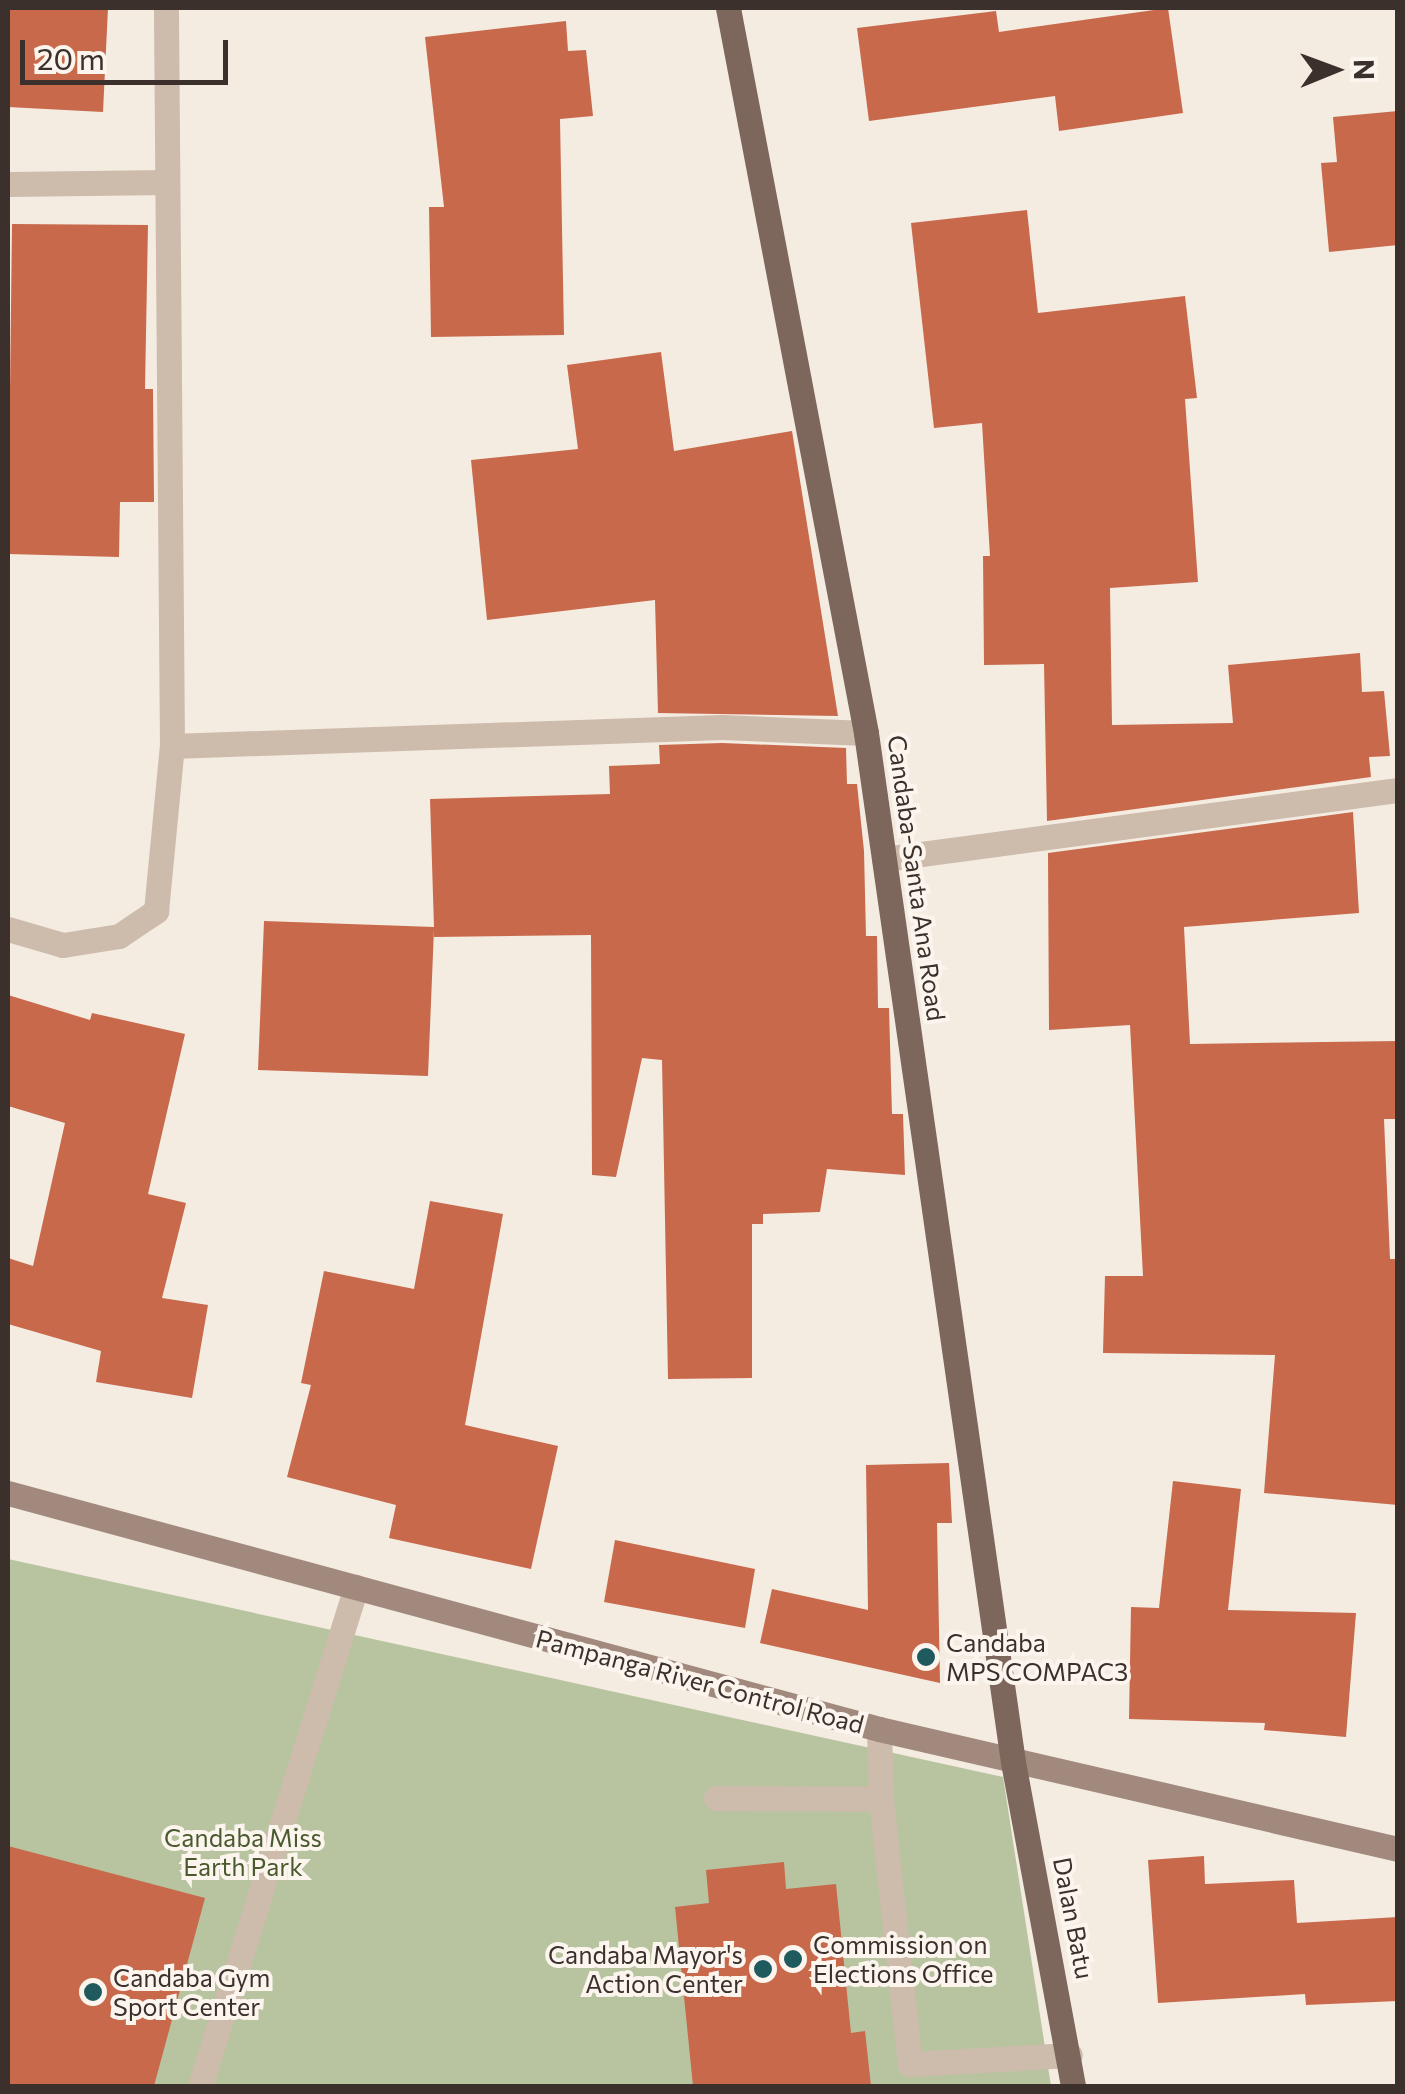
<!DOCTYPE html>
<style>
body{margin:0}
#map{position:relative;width:1405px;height:2094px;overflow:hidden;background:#f4ebe1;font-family:Commissioner,sans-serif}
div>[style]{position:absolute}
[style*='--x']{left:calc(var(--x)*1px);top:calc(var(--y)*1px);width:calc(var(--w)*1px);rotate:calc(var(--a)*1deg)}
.green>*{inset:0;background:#b8c4a0}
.building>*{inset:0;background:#c8694b}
.lane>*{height:25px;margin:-12.5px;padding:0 12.5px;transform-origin:12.5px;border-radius:12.5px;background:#cdbbac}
.street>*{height:25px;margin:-12.5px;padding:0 12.5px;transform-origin:12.5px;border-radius:12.5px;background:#cdbbac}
.secondary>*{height:25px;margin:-12.5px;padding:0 12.5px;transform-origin:12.5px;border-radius:12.5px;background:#a18a7d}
.primary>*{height:25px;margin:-12.5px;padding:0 12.5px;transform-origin:12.5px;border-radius:12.5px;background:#7d675c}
.dots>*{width:28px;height:28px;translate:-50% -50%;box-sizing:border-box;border:5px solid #fbf5ee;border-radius:50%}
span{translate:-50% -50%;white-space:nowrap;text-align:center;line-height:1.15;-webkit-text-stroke:8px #fbf5ee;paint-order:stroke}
.street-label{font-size:25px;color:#3b302b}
.poi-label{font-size:25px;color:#3b302b}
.left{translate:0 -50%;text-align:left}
.right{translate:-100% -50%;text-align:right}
.park-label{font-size:25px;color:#4a5a2e}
.frame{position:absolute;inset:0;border:10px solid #3b302b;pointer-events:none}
.north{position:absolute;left:1285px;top:20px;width:100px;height:100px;-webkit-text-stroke:8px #fbf5ee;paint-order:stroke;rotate:89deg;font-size:28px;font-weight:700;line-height:40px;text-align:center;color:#3b302b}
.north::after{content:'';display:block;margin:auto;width:35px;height:45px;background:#3b302b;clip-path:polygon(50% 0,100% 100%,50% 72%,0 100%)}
.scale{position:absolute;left:20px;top:40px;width:208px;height:45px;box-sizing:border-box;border:5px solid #3b302b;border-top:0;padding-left:12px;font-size:30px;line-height:35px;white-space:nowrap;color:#3b302b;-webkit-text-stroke:8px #fbf5ee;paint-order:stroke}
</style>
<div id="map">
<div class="green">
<i style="clip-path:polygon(8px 1559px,1003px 1777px,1051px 2086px,8px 2086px)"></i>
</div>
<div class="building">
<i style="clip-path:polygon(8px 8px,108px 8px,103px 112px,8px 107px)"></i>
<i style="clip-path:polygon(1168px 8px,1183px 113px,1059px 131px,1055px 96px,869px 121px,857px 28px,996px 11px,999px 32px)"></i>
<i style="clip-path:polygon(566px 21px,568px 51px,586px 50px,593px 116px,560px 119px,564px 335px,431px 337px,429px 207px,444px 207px,425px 37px)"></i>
<i style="clip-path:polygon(1398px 111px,1398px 245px,1329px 252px,1321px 163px,1337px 162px,1333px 117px)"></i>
<i style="clip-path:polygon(1027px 210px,1038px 313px,1185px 296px,1197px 398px,1185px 399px,1198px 582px,1110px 588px,1112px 725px,1233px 723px,1228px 665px,1360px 653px,1362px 692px,1384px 691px,1390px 756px,1369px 757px,1371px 777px,1047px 821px,1044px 664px,984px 665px,983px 556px,990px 556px,982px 423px,934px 428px,911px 223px)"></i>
<i style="clip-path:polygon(12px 224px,148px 225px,145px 389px,153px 389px,154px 502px,120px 502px,119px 557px,8px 554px)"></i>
<i style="clip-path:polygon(661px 352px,674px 451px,792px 431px,838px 716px,658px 713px,655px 600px,487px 620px,471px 460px,578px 449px,567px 365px)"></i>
<i style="clip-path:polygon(722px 743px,846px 748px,847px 784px,857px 784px,864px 851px,866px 936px,877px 936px,878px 1008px,889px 1008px,892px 1114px,903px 1114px,905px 1175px,827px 1169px,820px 1212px,763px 1214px,763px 1224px,752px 1224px,752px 1378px,668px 1379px,662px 1060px,642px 1058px,616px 1177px,592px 1175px,591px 935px,434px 937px,434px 929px,428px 1076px,258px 1070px,264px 921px,434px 927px,430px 799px,610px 794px,609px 766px,660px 764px,659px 745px)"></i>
<i style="clip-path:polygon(1353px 812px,1359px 913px,1184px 927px,1190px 1044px,1398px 1041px,1398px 1119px,1384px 1119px,1390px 1259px,1398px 1259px,1398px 1505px,1264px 1493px,1275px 1355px,1103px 1353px,1105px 1276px,1143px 1276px,1130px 1025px,1049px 1030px,1048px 853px)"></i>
<i style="clip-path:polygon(8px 995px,90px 1020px,92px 1013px,185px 1034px,148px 1194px,186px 1203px,162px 1298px,208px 1305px,192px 1398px,96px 1382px,101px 1351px,8px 1324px,8px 1258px,33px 1266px,65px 1123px,8px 1106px)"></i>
<i style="clip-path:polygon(430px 1201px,503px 1214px,465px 1425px,558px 1446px,531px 1569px,389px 1538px,396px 1505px,287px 1477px,311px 1385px,301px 1383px,324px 1271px,414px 1289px)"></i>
<i style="clip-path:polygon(949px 1463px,952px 1523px,937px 1523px,940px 1683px,760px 1643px,772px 1589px,868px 1610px,866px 1465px)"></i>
<i style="clip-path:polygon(1173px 1481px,1241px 1489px,1228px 1610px,1356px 1613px,1346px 1737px,1264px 1730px,1265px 1723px,1129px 1719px,1131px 1607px,1159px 1608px)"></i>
<i style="clip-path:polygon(615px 1540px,755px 1569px,745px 1628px,604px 1602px)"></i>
<i style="clip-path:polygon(8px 1846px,205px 1898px,154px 2086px,8px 2086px)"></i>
<i style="clip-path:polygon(1204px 1856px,1205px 1884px,1294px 1880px,1297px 1923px,1398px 1917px,1398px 2001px,1306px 2005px,1305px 1994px,1158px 2003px,1148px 1860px)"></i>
<i style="clip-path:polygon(784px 1862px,786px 1889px,836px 1884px,851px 2033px,865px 2031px,871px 2086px,693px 2086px,675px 1907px,709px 1903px,706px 1870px)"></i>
</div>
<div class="lane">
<i style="--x:879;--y:1729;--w:70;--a:88.4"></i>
<i style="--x:716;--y:1798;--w:165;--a:0.3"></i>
<i style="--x:881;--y:1799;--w:267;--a:83.8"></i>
<i style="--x:910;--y:2064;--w:160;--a:-3.2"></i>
<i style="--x:200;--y:2086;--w:523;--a:-72.64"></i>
</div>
<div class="street">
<i style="--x:8;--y:184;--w:159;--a:-0.7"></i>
<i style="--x:172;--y:746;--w:550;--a:-1.98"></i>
<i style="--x:722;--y:727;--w:144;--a:2.4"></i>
<i style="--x:884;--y:859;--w:519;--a:-7.65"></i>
<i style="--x:8;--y:929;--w:57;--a:16.2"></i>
<i style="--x:63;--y:945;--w:57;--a:-9.1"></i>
<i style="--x:119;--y:936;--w:45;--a:-34"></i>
<i style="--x:156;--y:911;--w:166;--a:-84.5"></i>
<i style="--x:172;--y:746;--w:738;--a:-90.47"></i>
</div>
<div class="secondary">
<i style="--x:8;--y:1493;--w:902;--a:15.16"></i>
<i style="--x:879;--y:1729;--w:533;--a:13.02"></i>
</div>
<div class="primary">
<i style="--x:728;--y:8;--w:738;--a:79.22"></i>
<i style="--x:866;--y:733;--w:1039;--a:81.87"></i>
<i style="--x:1013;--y:1762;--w:330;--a:79.5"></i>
</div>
<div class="dots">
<i style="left:926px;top:1657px;background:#1f5a5e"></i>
<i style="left:793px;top:1959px;background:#1f5a5e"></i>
<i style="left:763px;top:1969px;background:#1f5a5e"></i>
<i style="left:93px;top:1992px;background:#1f5a5e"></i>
</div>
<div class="street-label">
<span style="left:917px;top:878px;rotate:82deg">Candaba-Santa Ana Road</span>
<span style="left:700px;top:1681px;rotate:15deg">Pampanga River Control Road</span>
<span style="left:1074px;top:1918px;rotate:79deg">Dalan Batu</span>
</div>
<div class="poi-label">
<span class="left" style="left:946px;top:1657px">Candaba<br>MPS COMPAC3</span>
<span class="left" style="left:813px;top:1959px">Commission on<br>Elections Office</span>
<span class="right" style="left:743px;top:1969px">Candaba Mayor's<br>Action Center</span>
<span class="left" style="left:113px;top:1992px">Candaba Gym<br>Sport Center</span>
</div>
<div class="park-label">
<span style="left:243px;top:1852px">Candaba Miss<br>Earth Park</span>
</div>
<div class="frame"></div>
<div class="north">N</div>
<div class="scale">20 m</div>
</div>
